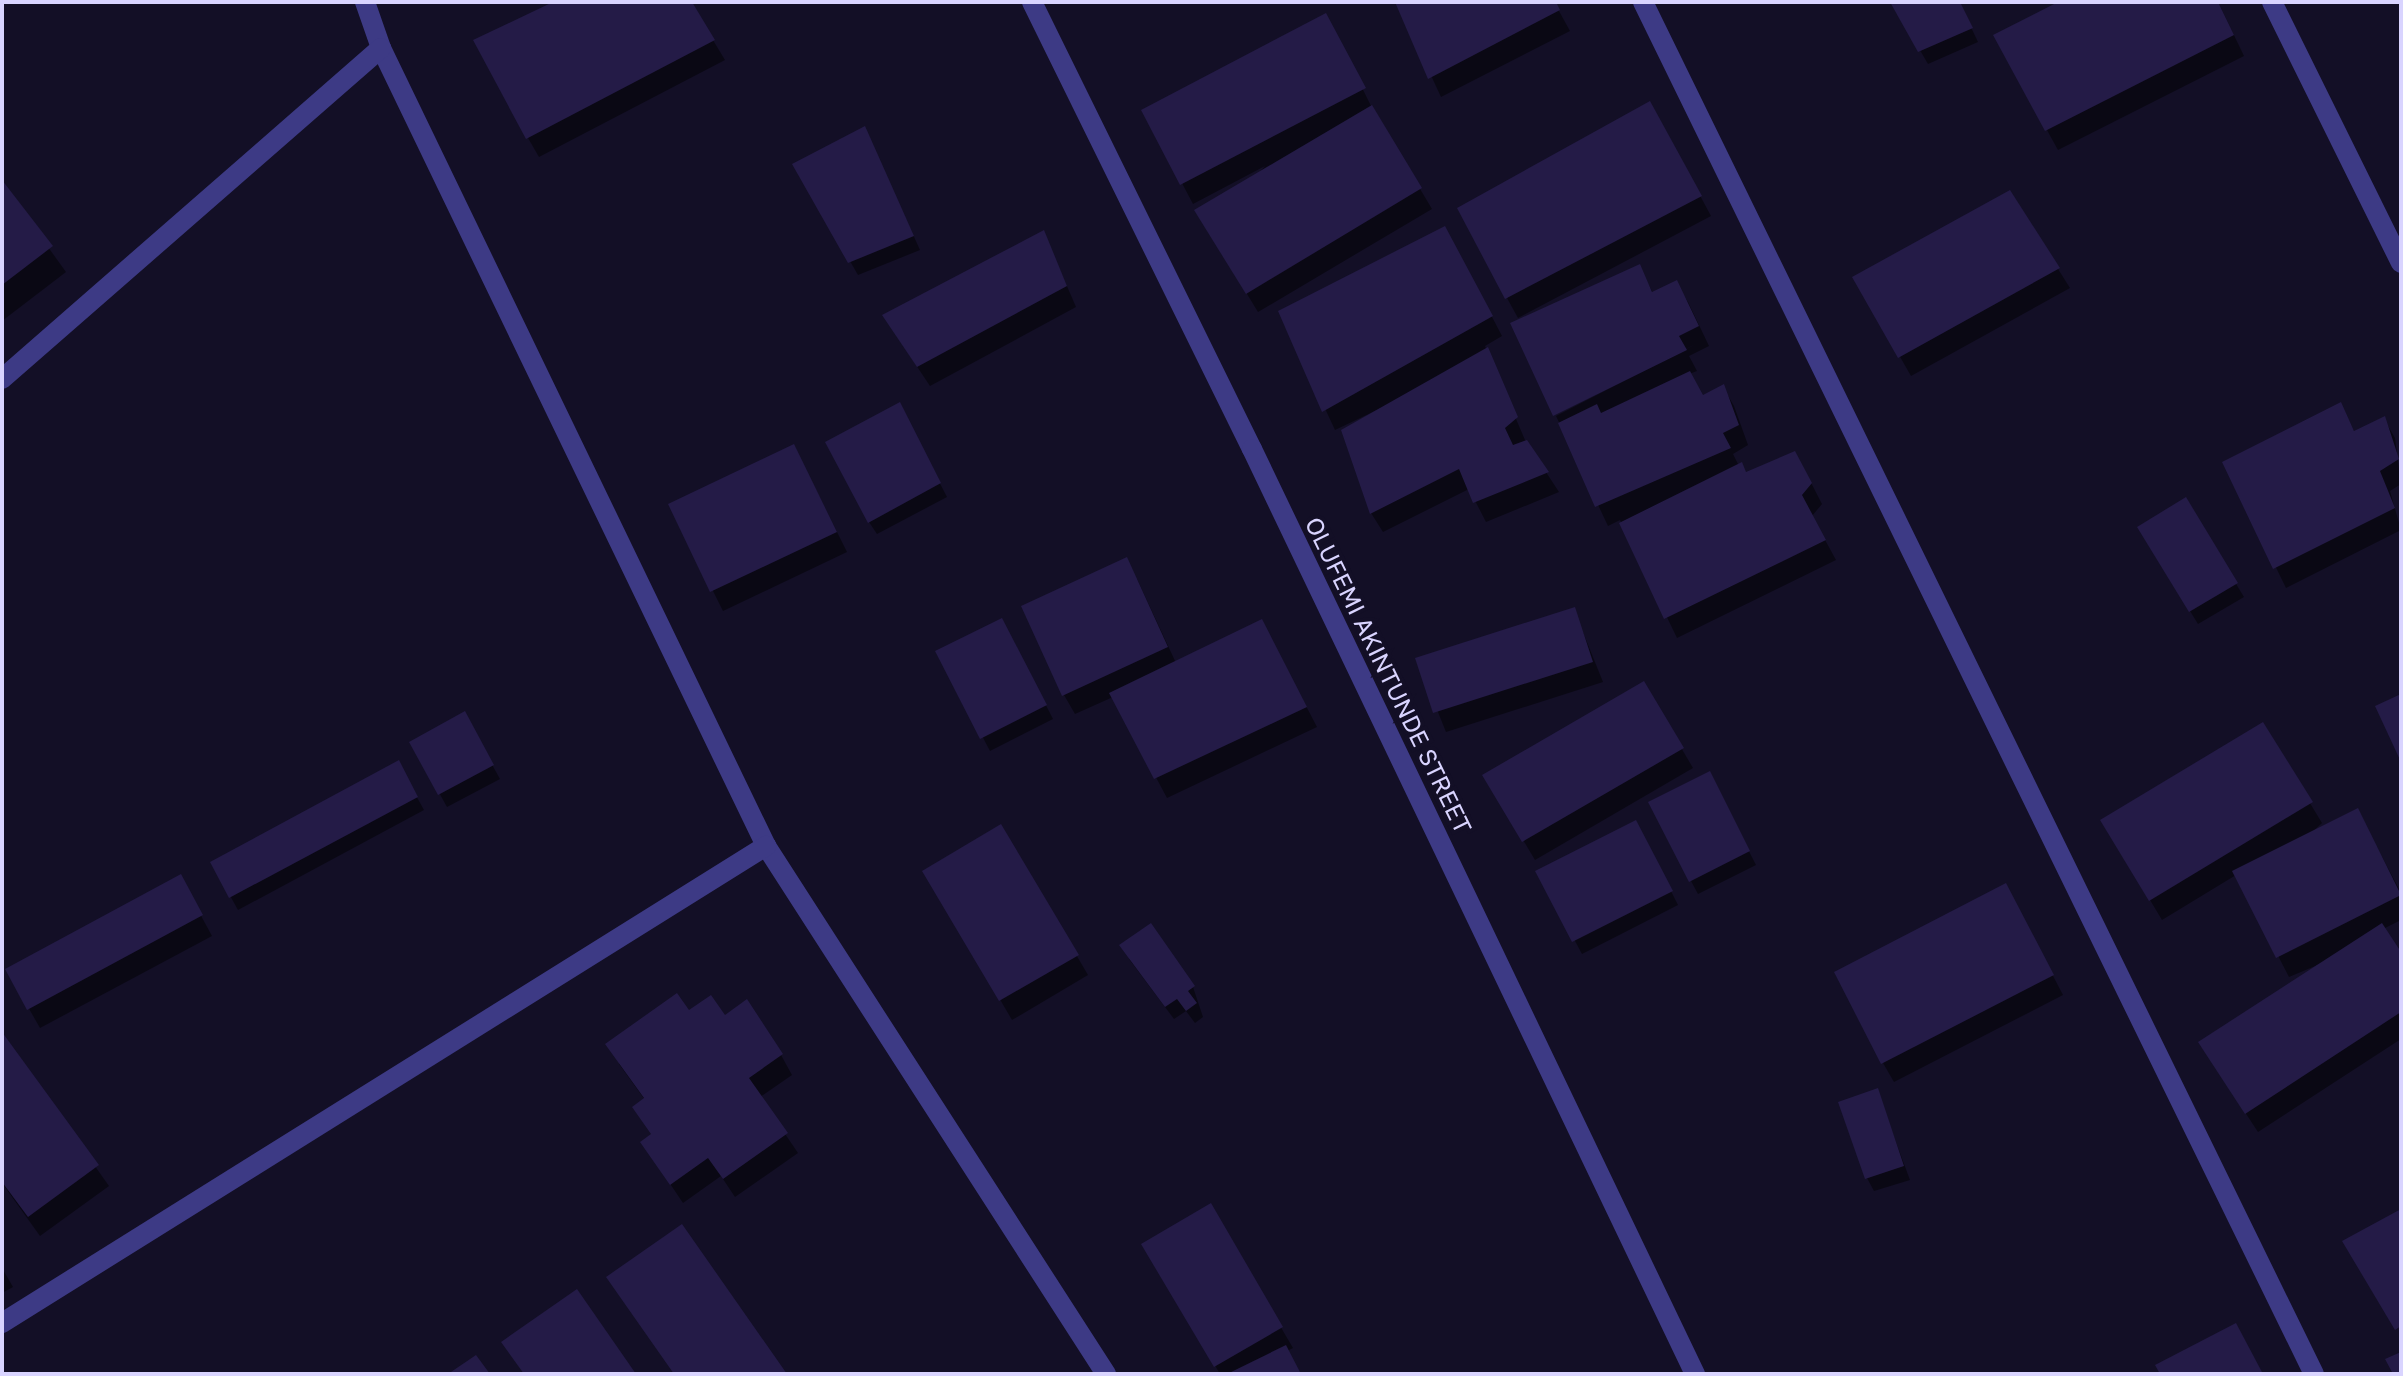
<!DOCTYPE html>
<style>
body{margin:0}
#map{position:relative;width:2403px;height:1376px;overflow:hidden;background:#130f26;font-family:"Golos Text",sans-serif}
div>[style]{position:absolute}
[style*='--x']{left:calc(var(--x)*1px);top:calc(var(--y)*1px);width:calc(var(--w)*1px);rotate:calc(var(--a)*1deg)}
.shadow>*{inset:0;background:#0007}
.building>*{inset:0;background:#241b47}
.street>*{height:20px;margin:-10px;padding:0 10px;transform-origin:10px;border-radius:10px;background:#3d3a85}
span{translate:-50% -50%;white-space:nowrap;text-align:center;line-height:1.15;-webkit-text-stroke:8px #130f26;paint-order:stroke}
.street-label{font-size:24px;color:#d9d4ff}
.frame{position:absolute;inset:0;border:4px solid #d9d4ff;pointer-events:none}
</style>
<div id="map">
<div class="shadow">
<i style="clip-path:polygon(558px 2px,690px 2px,725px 60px,539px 157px,528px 138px)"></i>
<i style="clip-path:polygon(1397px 2px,1554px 2px,1570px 31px,1441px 97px)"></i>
<i style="clip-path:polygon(1892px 2px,1959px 2px,1978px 42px,1928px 64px)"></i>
<i style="clip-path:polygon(2063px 2px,2218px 2px,2244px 56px,2058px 150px,1995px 36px)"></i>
<i style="clip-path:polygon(1336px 35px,1373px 110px,1432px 209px,1258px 312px,1208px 230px,1265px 166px,1193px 204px,1144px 111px)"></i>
<i style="clip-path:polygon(1661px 123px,1711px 216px,1518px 318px,1507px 298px)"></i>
<i style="clip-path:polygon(871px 142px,920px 250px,858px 275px,795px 165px)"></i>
<i style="clip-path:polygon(2px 183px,66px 272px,2px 321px)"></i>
<i style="clip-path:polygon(2010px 193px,2070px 288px,1911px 376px,1855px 278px)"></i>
<i style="clip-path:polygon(1044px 233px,1076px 307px,930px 386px,896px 335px)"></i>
<i style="clip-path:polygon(1456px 248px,1502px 336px,1485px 346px,1525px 440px,1559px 492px,1486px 522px,1469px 489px,1383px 532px,1371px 513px,1402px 398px,1335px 430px,1280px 312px)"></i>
<i style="clip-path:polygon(1639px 267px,1653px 293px,1676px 282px,1688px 302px,1709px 346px,1689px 356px,1697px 371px,1689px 374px,1702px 397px,1723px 387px,1734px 406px,1748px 445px,1733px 454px,1739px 466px,1747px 474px,1806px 473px,1822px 504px,1812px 516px,1836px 560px,1677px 638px,1620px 520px,1608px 526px,1556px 416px,1696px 344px,1554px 413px)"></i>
<i style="clip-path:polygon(2340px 404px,2355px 433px,2384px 419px,2395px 438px,2401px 484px,2390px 491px,2401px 530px,2286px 588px,2225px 463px)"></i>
<i style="clip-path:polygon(906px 418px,947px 497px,877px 534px,869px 522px)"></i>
<i style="clip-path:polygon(804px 466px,847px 552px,723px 611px,670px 505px)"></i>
<i style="clip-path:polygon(2185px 500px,2244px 597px,2198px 624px,2139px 528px)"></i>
<i style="clip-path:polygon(1137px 579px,1176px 663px,1272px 641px,1317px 727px,1167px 798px,1113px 697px,1075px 714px,1064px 695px)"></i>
<i style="clip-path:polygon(1574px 610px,1603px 682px,1446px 732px,1417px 660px)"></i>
<i style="clip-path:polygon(1009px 633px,1053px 719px,990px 751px,938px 652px)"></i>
<i style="clip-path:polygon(1643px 683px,1693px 768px,1535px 860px,1485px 776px)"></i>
<i style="clip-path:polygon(464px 714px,500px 779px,447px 807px,411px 742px)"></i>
<i style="clip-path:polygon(2262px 724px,2322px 823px,2309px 835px,2368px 830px,2401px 893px,2401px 920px,2383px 929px,2401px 956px,2401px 1039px,2258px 1132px,2212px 1062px,2327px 961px,2289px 977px,2236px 875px,2162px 920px,2114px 840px)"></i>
<i style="clip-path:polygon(398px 763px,424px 810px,238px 910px,212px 863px)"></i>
<i style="clip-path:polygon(1716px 787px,1756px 865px,1698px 894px,1691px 881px)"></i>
<i style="clip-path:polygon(1001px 827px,1088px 975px,1012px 1020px,925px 871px)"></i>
<i style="clip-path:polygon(1643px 836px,1678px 905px,1582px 954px,1538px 872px)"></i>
<i style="clip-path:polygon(180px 877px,212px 936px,40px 1028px,7px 970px)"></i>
<i style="clip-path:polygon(2016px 905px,2063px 995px,1894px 1082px,1883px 1063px)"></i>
<i style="clip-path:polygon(1129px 959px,1193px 987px,1203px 1017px,1195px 1023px,1186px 1011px,1174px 1019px)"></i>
<i style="clip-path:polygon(689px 1012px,781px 1055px,792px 1075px,760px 1097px,798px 1153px,735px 1197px,721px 1176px,683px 1203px,642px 1142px,652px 1135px,645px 1100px,619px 1064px)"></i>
<i style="clip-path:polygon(2px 1035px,109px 1186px,40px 1236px,2px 1183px)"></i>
<i style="clip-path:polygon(1877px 1091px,1910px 1180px,1874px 1191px,1867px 1178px)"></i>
<i style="clip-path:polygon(1210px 1206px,1293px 1348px,1287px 1351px,1300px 1374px,1220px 1374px,1144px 1245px)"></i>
<i style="clip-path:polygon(2px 1268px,13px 1287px,2px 1293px)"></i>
</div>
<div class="building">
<i style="clip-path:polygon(553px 2px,692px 2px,715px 40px,526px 139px,473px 40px)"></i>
<i style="clip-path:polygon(1395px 2px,1556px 2px,1560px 10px,1428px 79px)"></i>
<i style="clip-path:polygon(1890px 2px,1960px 2px,1973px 28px,1918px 52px)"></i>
<i style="clip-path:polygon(2058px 2px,2218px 2px,2234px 35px,2045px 131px,1993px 35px)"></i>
<i style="clip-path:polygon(1326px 13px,1366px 88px,1180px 185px,1141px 110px)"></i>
<i style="clip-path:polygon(1650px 101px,1702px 196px,1505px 299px,1457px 208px)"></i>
<i style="clip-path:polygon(1372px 105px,1422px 188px,1246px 294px,1194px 210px)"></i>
<i style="clip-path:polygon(865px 126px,914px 236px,848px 263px,792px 164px)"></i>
<i style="clip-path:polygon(2px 180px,53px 246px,2px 285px)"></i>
<i style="clip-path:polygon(2010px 190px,2060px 268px,1898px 358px,1852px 277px)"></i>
<i style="clip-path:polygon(1445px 226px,1493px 316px,1322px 412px,1278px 311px)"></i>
<i style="clip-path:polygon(1044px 230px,1067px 286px,917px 367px,882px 315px)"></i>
<i style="clip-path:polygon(1640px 264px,1652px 292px,1677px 280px,1699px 326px,1679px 336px,1687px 350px,1553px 416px,1510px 323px)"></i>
<i style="clip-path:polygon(1488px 347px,1518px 417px,1505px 428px,1513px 445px,1527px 440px,1549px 472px,1473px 503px,1459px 469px,1370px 514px,1341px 430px)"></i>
<i style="clip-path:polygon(1690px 371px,1703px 395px,1724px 384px,1739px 425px,1723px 433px,1731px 448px,1595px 507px,1558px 423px,1597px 404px,1601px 413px)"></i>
<i style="clip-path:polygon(900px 402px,941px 483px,868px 523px,825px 442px)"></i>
<i style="clip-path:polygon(2341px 402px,2354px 431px,2385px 416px,2399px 459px,2380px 471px,2395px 508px,2273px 569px,2222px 462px)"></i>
<i style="clip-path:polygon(794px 444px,837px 532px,710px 592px,668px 504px)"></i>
<i style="clip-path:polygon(1795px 451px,1812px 483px,1802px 495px,1826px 540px,1664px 619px,1619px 523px,1742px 462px,1746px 472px)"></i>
<i style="clip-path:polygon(2186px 497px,2238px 583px,2189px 612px,2137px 527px)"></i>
<i style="clip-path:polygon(1127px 557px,1168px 647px,1062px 696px,1021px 606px)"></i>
<i style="clip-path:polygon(1575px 607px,1593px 662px,1433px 713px,1415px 658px)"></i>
<i style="clip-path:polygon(1002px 618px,1047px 705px,980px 739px,935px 651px)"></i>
<i style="clip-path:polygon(1262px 619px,1307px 707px,1154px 779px,1109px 693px)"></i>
<i style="clip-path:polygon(1644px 681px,1684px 748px,1522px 842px,1482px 775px)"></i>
<i style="clip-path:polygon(2401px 694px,2401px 762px,2375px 706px)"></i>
<i style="clip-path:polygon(465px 711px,494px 765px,438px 795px,409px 742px)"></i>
<i style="clip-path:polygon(2263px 722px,2313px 802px,2149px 901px,2100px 820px)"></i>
<i style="clip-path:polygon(399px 760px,418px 797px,229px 898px,210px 862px)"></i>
<i style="clip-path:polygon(1710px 771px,1750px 851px,1689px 882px,1648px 802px)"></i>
<i style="clip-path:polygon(2358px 808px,2401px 895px,2276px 958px,2232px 871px)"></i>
<i style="clip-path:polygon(1636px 820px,1673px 891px,1572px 942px,1535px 871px)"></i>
<i style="clip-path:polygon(1001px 824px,1079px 955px,999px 1001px,922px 871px)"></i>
<i style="clip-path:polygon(181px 874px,203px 915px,27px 1010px,5px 969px)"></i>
<i style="clip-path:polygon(2006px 883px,2054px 975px,1881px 1064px,1834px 972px)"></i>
<i style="clip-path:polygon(1151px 923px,1195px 986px,1188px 991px,1197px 1003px,1186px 1011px,1177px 999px,1165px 1007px,1119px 945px)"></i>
<i style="clip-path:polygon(2382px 923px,2401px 952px,2401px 1012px,2245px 1114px,2198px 1042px)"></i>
<i style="clip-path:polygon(677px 993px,689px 1010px,711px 995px,725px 1015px,747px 999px,783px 1054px,749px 1078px,788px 1133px,723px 1179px,708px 1158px,670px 1185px,640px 1142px,651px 1134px,632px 1107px,644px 1098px,605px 1044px)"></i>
<i style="clip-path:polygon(2px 1032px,99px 1165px,28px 1217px,2px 1182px)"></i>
<i style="clip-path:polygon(1878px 1088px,1904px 1166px,1865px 1179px,1838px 1102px)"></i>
<i style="clip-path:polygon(1211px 1203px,1283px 1327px,1214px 1367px,1141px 1244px)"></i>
<i style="clip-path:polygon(2401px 1209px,2401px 1326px,2395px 1330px,2342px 1241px)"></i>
<i style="clip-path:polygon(682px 1224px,787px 1374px,674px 1374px,606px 1277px)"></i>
<i style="clip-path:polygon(577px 1289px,636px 1374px,524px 1374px,501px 1342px)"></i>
<i style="clip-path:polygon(2236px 1323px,2263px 1374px,2160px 1374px,2155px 1365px)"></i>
<i style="clip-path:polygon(1286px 1345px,1301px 1374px,1227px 1374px)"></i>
<i style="clip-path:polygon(2401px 1352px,2401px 1374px,2393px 1374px,2385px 1359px)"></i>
<i style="clip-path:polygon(476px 1355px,490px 1374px,448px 1374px)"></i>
</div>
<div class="street">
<i style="--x:365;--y:2;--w:49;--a:70.8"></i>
<i style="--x:381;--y:48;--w:886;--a:64.24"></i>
<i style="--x:766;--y:846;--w:628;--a:57.22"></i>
<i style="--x:1032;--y:2;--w:498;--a:63.8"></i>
<i style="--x:1252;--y:449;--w:1026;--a:64.41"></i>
<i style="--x:1643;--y:2;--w:1527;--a:63.94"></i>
<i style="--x:2272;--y:2;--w:291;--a:63.7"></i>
<i style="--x:2;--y:379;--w:503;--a:-41.13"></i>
<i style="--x:2;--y:1323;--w:901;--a:-31.98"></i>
</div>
<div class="street-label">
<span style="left:1389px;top:675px;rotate:64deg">OLUFEMI AKINTUNDE STREET</span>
</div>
<div class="frame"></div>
</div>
